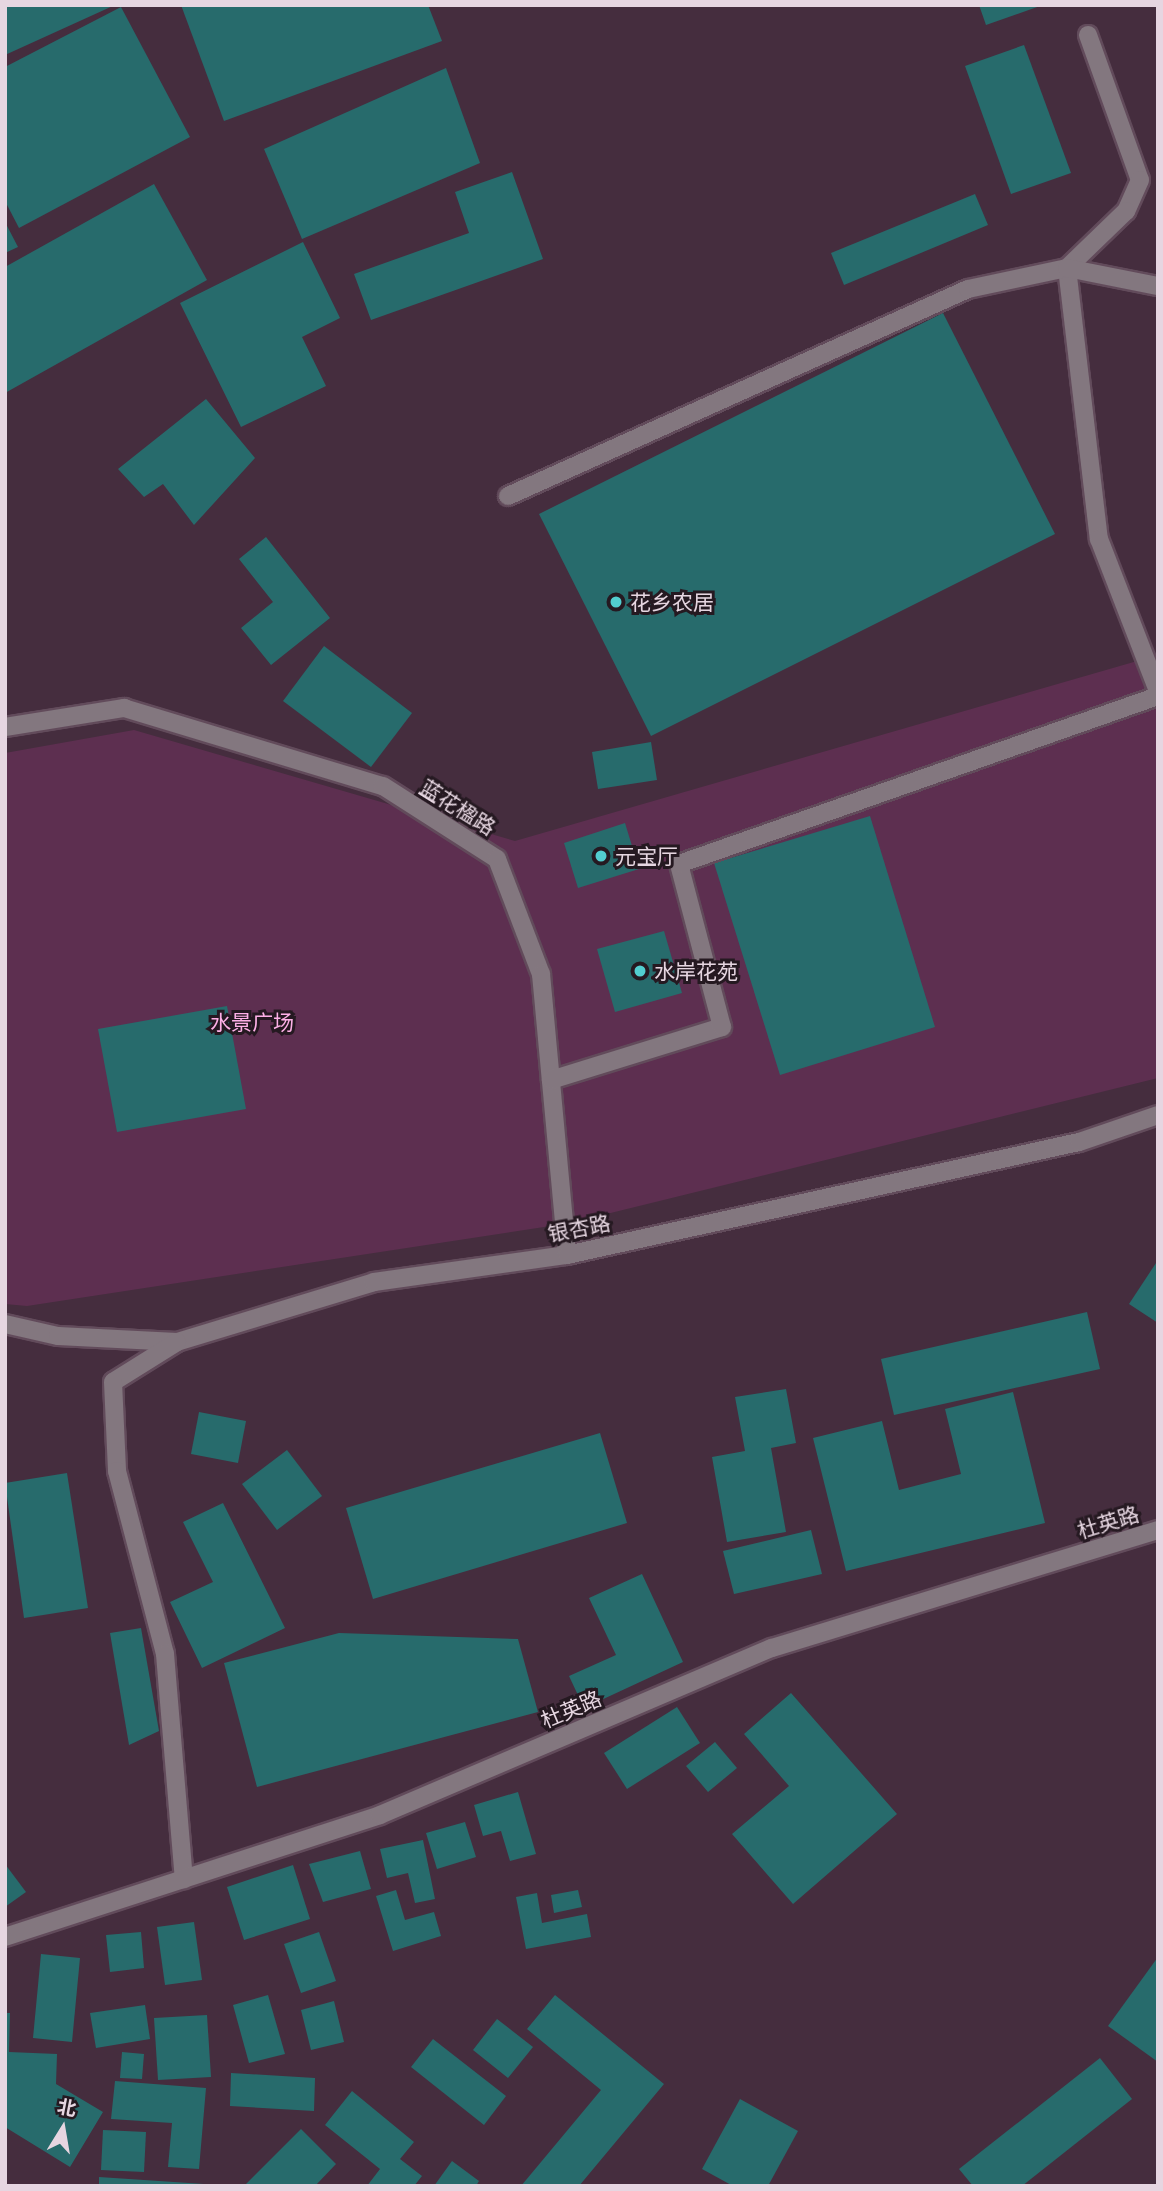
<!DOCTYPE html>
<meta charset="utf-8">
<style>
body{margin:0}
#map{position:relative;width:1163px;height:2191px;overflow:hidden;background:#452d3e;font-family:"IBM Plex Sans","Noto Sans SC",sans-serif}
div>[style]{position:absolute}
[style*='--x']{left:calc(var(--x)*1px);top:calc(var(--y)*1px);width:calc(var(--w)*1px);rotate:calc(var(--a)*1deg)}
.green>*{inset:0;background:#5d2f50}
.building>*{inset:0;background:#276b6c}
.roads{filter:drop-shadow(2px 0 #624b5b) drop-shadow(-2px 0 #624b5b) drop-shadow(0 2px #624b5b) drop-shadow(0 -2px #624b5b)}
.minor>*{height:18px;margin:-9px;padding:0 9px;transform-origin:9px;border-radius:9px;background:#83777f}
.dots>*{width:19px;height:19px;translate:-50% -50%;box-sizing:border-box;border:4px solid #251921;border-radius:50%}
span{translate:-50% -50%;white-space:nowrap;text-align:center;line-height:1.15;-webkit-text-stroke:6px #251921;paint-order:stroke}
.poi-label{font-size:21px;color:#e6d6e1}
.left{translate:0 -50%;text-align:left}
.street-label{font-size:21px;color:#e6d6e1}
.park-label{font-size:21px;color:#fdb0e6}
.frame{position:absolute;inset:0;border:7px solid #e6d6e1;pointer-events:none}
.north{position:absolute;left:28px;top:2093px;width:70px;height:70px;-webkit-text-stroke:5px #251921;paint-order:stroke;rotate:11deg;font-size:19px;font-weight:700;line-height:28px;text-align:center;color:#e6d6e1}
.north::after{content:'';display:block;margin:auto;width:24px;height:32px;background:#e6d6e1;clip-path:polygon(50% 0,100% 100%,50% 72%,0 100%)}
</style>
<div id="map">
<div class="green">
<i style="clip-path:polygon(1158px 655px,1158px 1078px,570px 1223px,27px 1306px,5px 1304px,5px 753px,134px 730px,515px 841px)"></i>
</div>
<div class="building">
<i style="clip-path:polygon(5px 5px,115px 5px,5px 55px)"></i>
<i style="clip-path:polygon(181px 5px,428px 5px,442px 41px,224px 121px)"></i>
<i style="clip-path:polygon(979px 5px,1040px 5px,1040px 6px,986px 25px)"></i>
<i style="clip-path:polygon(121px 7px,190px 137px,19px 228px,5px 201px,5px 67px)"></i>
<i style="clip-path:polygon(1024px 45px,1071px 173px,1011px 194px,965px 66px)"></i>
<i style="clip-path:polygon(446px 68px,480px 163px,302px 239px,264px 149px)"></i>
<i style="clip-path:polygon(512px 172px,543px 259px,371px 320px,354px 274px,469px 233px,455px 192px)"></i>
<i style="clip-path:polygon(154px 184px,207px 280px,5px 393px,5px 267px)"></i>
<i style="clip-path:polygon(975px 194px,988px 225px,844px 285px,831px 253px)"></i>
<i style="clip-path:polygon(5px 222px,18px 247px,5px 253px)"></i>
<i style="clip-path:polygon(303px 242px,340px 318px,302px 337px,326px 386px,241px 427px,180px 303px)"></i>
<i style="clip-path:polygon(943px 313px,1055px 534px,651px 736px,539px 514px)"></i>
<i style="clip-path:polygon(206px 399px,255px 458px,194px 525px,163px 484px,144px 497px,118px 469px)"></i>
<i style="clip-path:polygon(266px 537px,330px 618px,271px 665px,241px 628px,273px 602px,239px 559px)"></i>
<i style="clip-path:polygon(324px 646px,412px 713px,371px 767px,283px 701px)"></i>
<i style="clip-path:polygon(651px 742px,657px 780px,598px 789px,592px 752px)"></i>
<i style="clip-path:polygon(870px 816px,935px 1027px,780px 1075px,714px 863px)"></i>
<i style="clip-path:polygon(625px 823px,639px 869px,578px 888px,564px 843px)"></i>
<i style="clip-path:polygon(664px 931px,682px 993px,615px 1012px,597px 949px)"></i>
<i style="clip-path:polygon(227px 1006px,246px 1109px,117px 1132px,98px 1029px)"></i>
<i style="clip-path:polygon(1158px 1260px,1158px 1323px,1129px 1304px)"></i>
<i style="clip-path:polygon(1087px 1312px,1100px 1369px,894px 1415px,881px 1359px)"></i>
<i style="clip-path:polygon(786px 1389px,796px 1443px,771px 1448px,786px 1532px,727px 1542px,712px 1457px,745px 1451px,735px 1397px)"></i>
<i style="clip-path:polygon(1013px 1392px,1045px 1523px,846px 1571px,813px 1438px,882px 1421px,899px 1490px,961px 1474px,945px 1409px)"></i>
<i style="clip-path:polygon(199px 1412px,246px 1421px,238px 1463px,191px 1454px)"></i>
<i style="clip-path:polygon(600px 1433px,627px 1523px,373px 1599px,346px 1508px)"></i>
<i style="clip-path:polygon(287px 1450px,322px 1496px,277px 1530px,242px 1484px)"></i>
<i style="clip-path:polygon(67px 1473px,88px 1608px,24px 1618px,5px 1483px)"></i>
<i style="clip-path:polygon(223px 1503px,285px 1628px,202px 1668px,170px 1602px,213px 1582px,183px 1522px)"></i>
<i style="clip-path:polygon(811px 1530px,822px 1574px,734px 1594px,723px 1551px)"></i>
<i style="clip-path:polygon(642px 1574px,683px 1662px,584px 1708px,569px 1676px,616px 1655px,589px 1598px)"></i>
<i style="clip-path:polygon(141px 1628px,159px 1731px,129px 1745px,110px 1633px)"></i>
<i style="clip-path:polygon(339px 1633px,518px 1639px,538px 1712px,257px 1787px,224px 1663px)"></i>
<i style="clip-path:polygon(791px 1693px,897px 1814px,793px 1904px,732px 1834px,789px 1786px,744px 1734px)"></i>
<i style="clip-path:polygon(677px 1707px,700px 1743px,627px 1789px,604px 1753px)"></i>
<i style="clip-path:polygon(715px 1742px,737px 1768px,708px 1792px,686px 1766px)"></i>
<i style="clip-path:polygon(518px 1792px,536px 1854px,510px 1861px,501px 1831px,483px 1836px,474px 1805px)"></i>
<i style="clip-path:polygon(465px 1822px,476px 1857px,437px 1869px,426px 1833px)"></i>
<i style="clip-path:polygon(423px 1840px,435px 1899px,415px 1903px,408px 1873px,387px 1878px,380px 1849px)"></i>
<i style="clip-path:polygon(360px 1851px,371px 1889px,323px 1902px,309px 1864px)"></i>
<i style="clip-path:polygon(5px 1864px,26px 1892px,5px 1907px)"></i>
<i style="clip-path:polygon(293px 1865px,310px 1919px,244px 1940px,227px 1887px)"></i>
<i style="clip-path:polygon(396px 1890px,405px 1920px,434px 1912px,441px 1936px,393px 1951px,376px 1896px)"></i>
<i style="clip-path:polygon(578px 1890px,582px 1907px,554px 1913px,551px 1895px)"></i>
<i style="clip-path:polygon(537px 1893px,542px 1923px,587px 1914px,591px 1937px,526px 1949px,516px 1897px)"></i>
<i style="clip-path:polygon(194px 1922px,202px 1980px,165px 1985px,157px 1927px)"></i>
<i style="clip-path:polygon(141px 1932px,144px 1968px,110px 1972px,106px 1935px)"></i>
<i style="clip-path:polygon(319px 1932px,336px 1981px,301px 1993px,284px 1944px)"></i>
<i style="clip-path:polygon(41px 1954px,80px 1958px,72px 2042px,33px 2038px)"></i>
<i style="clip-path:polygon(1158px 1957px,1158px 2062px,1108px 2026px)"></i>
<i style="clip-path:polygon(268px 1995px,285px 2054px,249px 2063px,233px 2005px)"></i>
<i style="clip-path:polygon(555px 1995px,664px 2084px,579px 2186px,521px 2186px,601px 2090px,527px 2029px)"></i>
<i style="clip-path:polygon(334px 2001px,344px 2042px,311px 2050px,301px 2010px)"></i>
<i style="clip-path:polygon(145px 2005px,150px 2039px,96px 2048px,90px 2013px)"></i>
<i style="clip-path:polygon(5px 2013px,10px 2013px,9px 2052px,57px 2054px,56px 2084px,103px 2112px,70px 2167px,5px 2127px)"></i>
<i style="clip-path:polygon(207px 2015px,211px 2077px,158px 2080px,154px 2018px)"></i>
<i style="clip-path:polygon(497px 2019px,533px 2047px,508px 2078px,473px 2050px)"></i>
<i style="clip-path:polygon(433px 2039px,506px 2096px,484px 2125px,411px 2067px)"></i>
<i style="clip-path:polygon(122px 2052px,144px 2054px,142px 2079px,120px 2078px)"></i>
<i style="clip-path:polygon(1100px 2058px,1132px 2099px,1022px 2186px,973px 2186px,959px 2169px)"></i>
<i style="clip-path:polygon(231px 2073px,315px 2078px,314px 2111px,230px 2106px)"></i>
<i style="clip-path:polygon(115px 2081px,206px 2088px,199px 2169px,168px 2167px,172px 2123px,111px 2119px)"></i>
<i style="clip-path:polygon(352px 2091px,414px 2142px,400px 2159px,422px 2176px,414px 2186px,367px 2186px,380px 2169px,325px 2125px)"></i>
<i style="clip-path:polygon(740px 2099px,798px 2131px,768px 2186px,733px 2186px,702px 2169px)"></i>
<i style="clip-path:polygon(301px 2129px,336px 2164px,315px 2186px,244px 2186px)"></i>
<i style="clip-path:polygon(103px 2130px,146px 2132px,144px 2172px,101px 2170px)"></i>
<i style="clip-path:polygon(452px 2161px,479px 2181px,476px 2186px,434px 2186px)"></i>
<i style="clip-path:polygon(99px 2177px,204px 2184px,204px 2186px,99px 2186px)"></i>
</div>
<div class="roads">
<div class="minor">
<i style="--x:1088;--y:35;--w:154;--a:70.3"></i>
<i style="--x:1140;--y:180;--w:34;--a:114"></i>
<i style="--x:1126;--y:211;--w:82;--a:136"></i>
<i style="--x:1067;--y:268;--w:273;--a:83.3"></i>
<i style="--x:1099;--y:539;--w:163;--a:68.8"></i>
<i style="--x:508;--y:496;--w:504;--a:-24.23"></i>
<i style="--x:968;--y:289;--w:101;--a:-12"></i>
<i style="--x:1067;--y:268;--w:93;--a:11.2"></i>
<i style="--x:5;--y:727;--w:121;--a:-9.1"></i>
<i style="--x:124;--y:708;--w:270;--a:16.8"></i>
<i style="--x:383;--y:786;--w:135;--a:32.6"></i>
<i style="--x:497;--y:859;--w:123;--a:69.1"></i>
<i style="--x:541;--y:974;--w:282;--a:84.7"></i>
<i style="--x:551;--y:1080;--w:179;--a:-17.2"></i>
<i style="--x:722;--y:1027;--w:169;--a:-104.8"></i>
<i style="--x:679;--y:864;--w:508;--a:-19.33"></i>
<i style="--x:5;--y:1324;--w:54;--a:12.8"></i>
<i style="--x:58;--y:1336;--w:119;--a:2.9"></i>
<i style="--x:177;--y:1342;--w:206;--a:-16.9"></i>
<i style="--x:374;--y:1282;--w:195;--a:-8"></i>
<i style="--x:567;--y:1255;--w:524;--a:-12.45"></i>
<i style="--x:1079;--y:1142;--w:83;--a:-18.9"></i>
<i style="--x:177;--y:1342;--w:75;--a:148"></i>
<i style="--x:113;--y:1382;--w:89;--a:87.4"></i>
<i style="--x:117;--y:1471;--w:189;--a:75.3"></i>
<i style="--x:165;--y:1654;--w:226;--a:85.2"></i>
<i style="--x:5;--y:1937;--w:394;--a:-18"></i>
<i style="--x:380;--y:1815;--w:426;--a:-23.1"></i>
<i style="--x:772;--y:1648;--w:404;--a:-17"></i>
</div>
</div>
<div class="dots">
<i style="left:616px;top:602px;background:#52cdcf"></i>
<i style="left:601px;top:856px;background:#52cdcf"></i>
<i style="left:640px;top:971px;background:#52cdcf"></i>
</div>
<div class="poi-label">
<span class="left" style="left:630px;top:602px">花乡农居</span>
<span class="left" style="left:615px;top:856px">元宝厅</span>
<span class="left" style="left:654px;top:971px">水岸花苑</span>
</div>
<div class="street-label">
<span style="left:458px;top:807px;rotate:32deg">蓝花楹路</span>
<span style="left:579px;top:1228px;rotate:-11deg">银杏路</span>
<span style="left:1108px;top:1522px;rotate:-17deg">杜英路</span>
<span style="left:571px;top:1709px;rotate:-23deg">杜英路</span>
</div>
<div class="park-label">
<span style="left:252px;top:1022px">水景广场</span>
</div>
<div class="frame"></div>
<div class="north">北</div>
</div>
